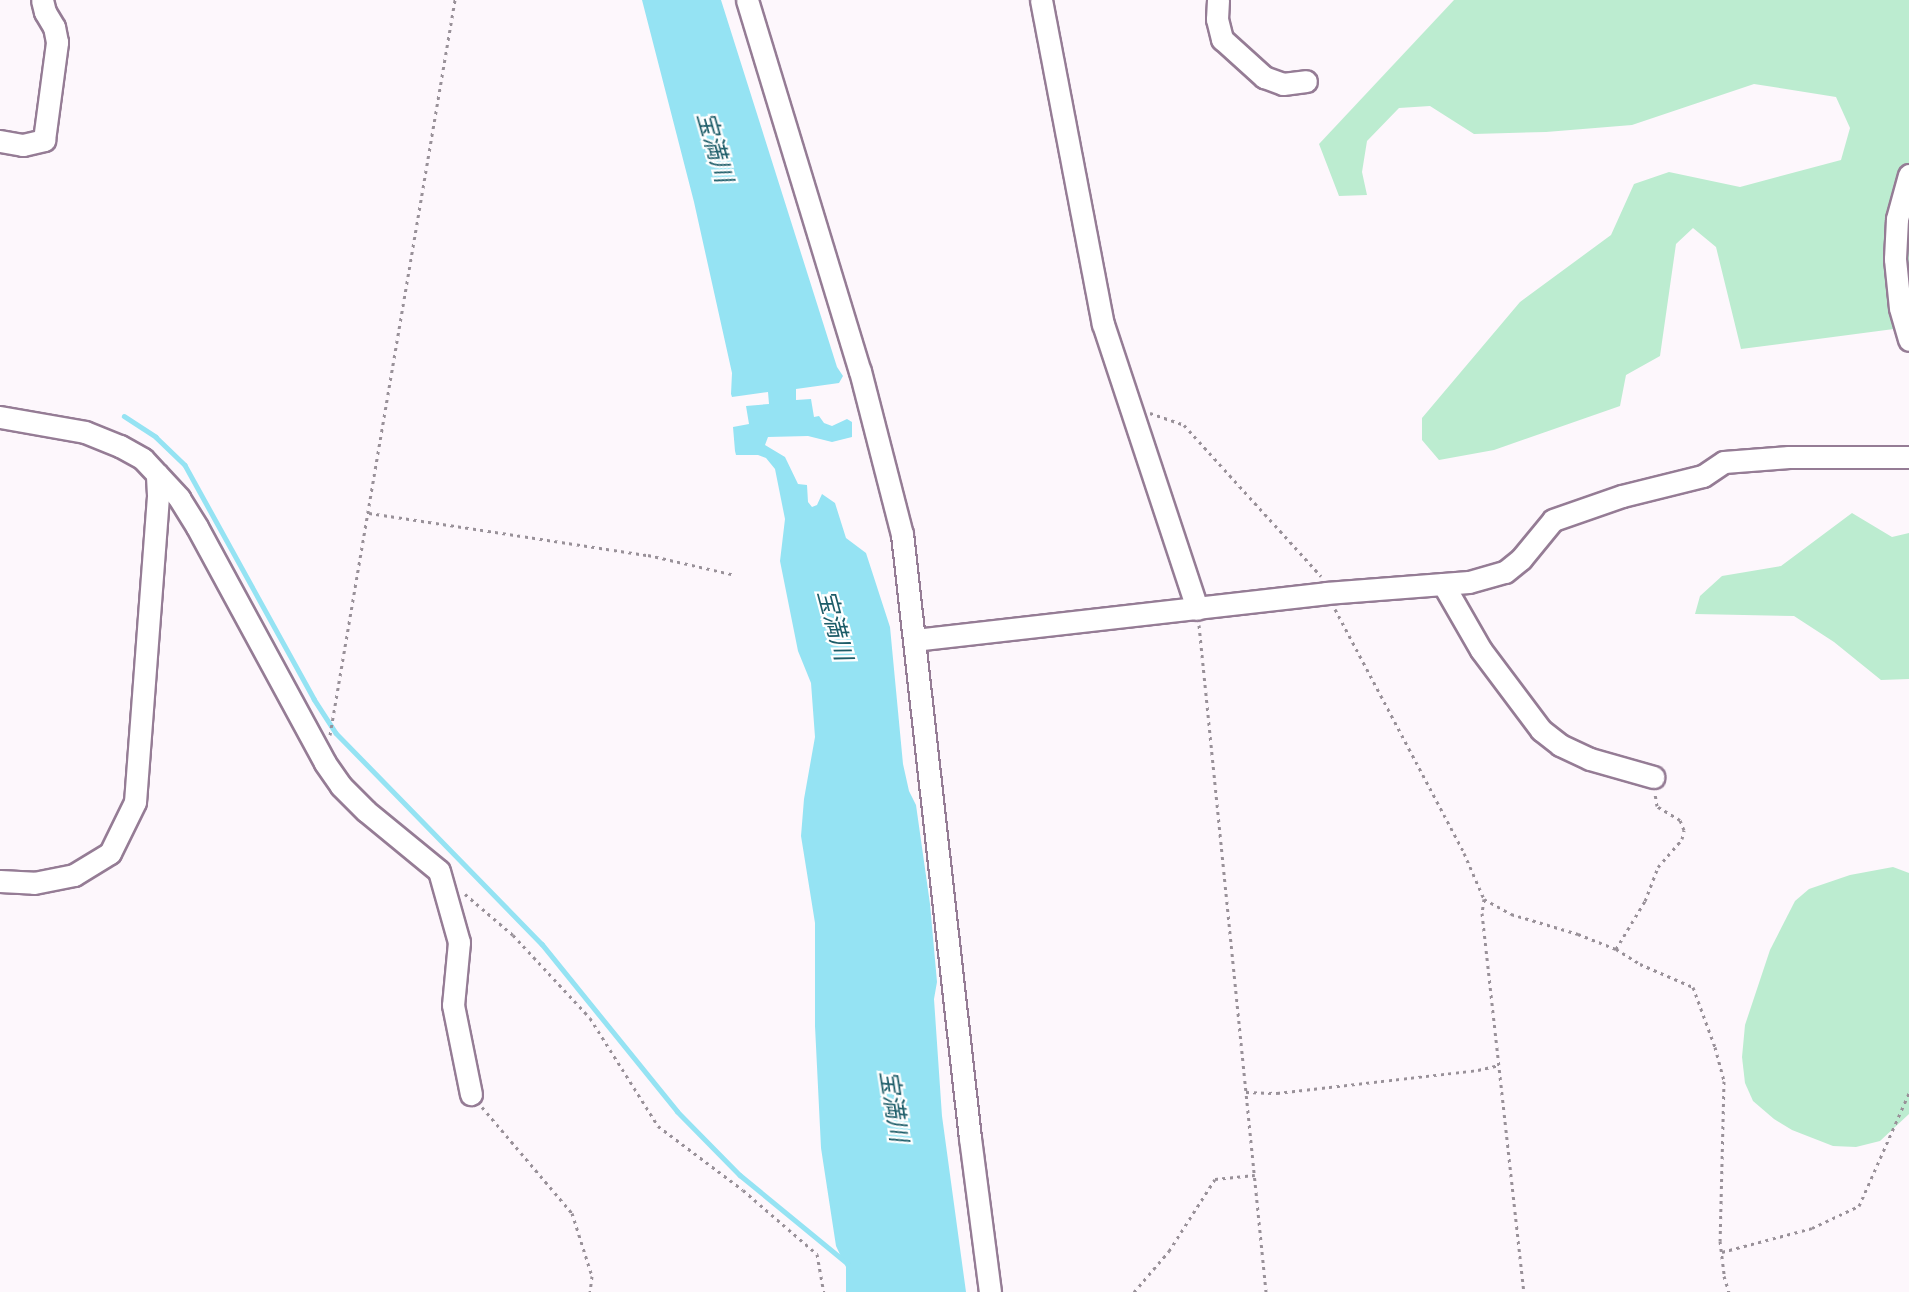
<!DOCTYPE html>
<meta charset="utf-8">
<style>
body{margin:0}
#map{position:relative;width:1909px;height:1292px;overflow:hidden;background:#fdf7fc;font-family:"PT Sans Narrow","Noto Sans JP",sans-serif}
div>[style]{position:absolute}
[style*='--x']{left:calc(var(--x)*1px);top:calc(var(--y)*1px);width:calc(var(--w)*1px);rotate:calc(var(--a)*1deg)}
.green>*{inset:0;background:#bcecd0}
.water>*{inset:0;background:#95e3f3}
.stream>*{height:4.5px;margin:-2.25px;padding:0 2.25px;transform-origin:2.25px;border-radius:2.25px;background:#95e3f3}
.path>*{height:3px;margin-top:-1.5px;transform-origin:0;background:repeating-linear-gradient(90deg,#999199 0 3px,transparent 0 7.5px)}
.roads{filter:drop-shadow(2px 0 #957c95) drop-shadow(-2px 0 #957c95) drop-shadow(0 2px #957c95) drop-shadow(0 -2px #957c95)}
.minor>*{height:21px;margin:-10.5px;padding:0 10.5px;transform-origin:10.5px;border-radius:10.5px;background:#fff}
span{translate:-50% -50%;white-space:nowrap;text-align:center;line-height:1.15;-webkit-text-stroke:4.5px #fff;paint-order:stroke}
.water-label{font-size:24px;color:#1c5c68;font-style:italic}
</style>
<div id="map">
<div class="green">
<i style="clip-path:polygon(1454px 0,1909px 0,1909px 327px,1741px 349px,1716px 247px,1693px 228px,1676px 244px,1660px 356px,1626px 375px,1620px 406px,1494px 450px,1439px 460px,1422px 440px,1422px 418px,1520px 302px,1611px 235px,1634px 184px,1669px 172px,1740px 187px,1841px 160px,1850px 128px,1836px 97px,1754px 84px,1632px 125px,1546px 132px,1474px 134px,1430px 106px,1399px 108px,1367px 141px,1362px 172px,1367px 195px,1339px 196px,1319px 144px)"></i>
<i style="clip-path:polygon(1852px 513px,1892px 537px,1909px 533px,1909px 679px,1881px 680px,1834px 642px,1794px 616px,1695px 614px,1700px 596px,1722px 576px,1781px 566px)"></i>
<i style="clip-path:polygon(1893px 867px,1909px 873px,1909px 1114px,1880px 1141px,1856px 1147px,1833px 1146px,1792px 1130px,1774px 1119px,1753px 1101px,1745px 1083px,1742px 1057px,1745px 1025px,1770px 950px,1795px 901px,1809px 889px,1850px 875px)"></i>
</div>
<div class="water">
<i style="clip-path:polygon(642px 0,721px 0,837px 367px,843px 376px,839px 383px,796px 389px,796px 400px,811px 399px,814px 417px,819px 416px,824px 423px,832px 426px,847px 419px,852px 422px,852px 437px,832px 442px,808px 436px,768px 437px,765px 445px,785px 457px,798px 484px,807px 485px,808px 502px,812px 507px,817px 505px,822px 494px,835px 503px,846px 538px,866px 553px,890px 627px,903px 764px,909px 791px,916px 805px,930px 904px,937px 982px,934px 999px,942px 1116px,966px 1292px,846px 1292px,846px 1267px,836px 1246px,821px 1148px,815px 1026px,815px 923px,801px 836px,804px 799px,815px 737px,811px 683px,798px 651px,780px 561px,785px 519px,775px 469px,766px 458px,758px 455px,736px 455px,735px 451px,733px 427px,749px 424px,746px 406px,769px 404px,768px 392px,732px 397px,731px 394px,732px 373px,694px 202px)"></i>
</div>
<div class="stream">
<i style="--x:124;--y:416;--w:38;--a:33"></i>
<i style="--x:156;--y:437;--w:40;--a:44"></i>
<i style="--x:185;--y:465;--w:267;--a:61.1"></i>
<i style="--x:314;--y:699;--w:40;--a:57.1"></i>
<i style="--x:336;--y:733;--w:295;--a:45.7"></i>
<i style="--x:542;--y:944;--w:215;--a:51"></i>
<i style="--x:677;--y:1111;--w:90;--a:45.5"></i>
<i style="--x:740;--y:1175;--w:139;--a:39.4"></i>
</div>
<div class="path">
<i style="--x:1150;--y:413;--w:36;--a:19"></i>
<i style="--x:1184;--y:425;--w:204;--a:47.8"></i>
<i style="--x:369;--y:513;--w:282;--a:8.6"></i>
<i style="--x:648;--y:555;--w:89;--a:12.9"></i>
<i style="--x:1335;--y:609;--w:276;--a:62.1"></i>
<i style="--x:1464;--y:853;--w:50;--a:66.5"></i>
<i style="--x:1484;--y:899;--w:31;--a:29"></i>
<i style="--x:1511;--y:914;--w:70;--a:16.6"></i>
<i style="--x:1578;--y:934;--w:41;--a:21.5"></i>
<i style="--x:1616;--y:949;--w:28;--a:32"></i>
<i style="--x:1640;--y:964;--w:58;--a:23.5"></i>
<i style="--x:1693;--y:987;--w:64;--a:69.9"></i>
<i style="--x:1715;--y:1047;--w:35;--a:75"></i>
<i style="--x:1724;--y:1081;--w:160;--a:91.4"></i>
<i style="--x:1720;--y:1241;--w:35;--a:83"></i>
<i style="--x:1724;--y:1276;--w:17;--a:73"></i>
<i style="--x:1199;--y:625;--w:670;--a:84.26"></i>
<i style="--x:330;--y:735;--w:746;--a:-80.35"></i>
<i style="--x:465;--y:894;--w:63;--a:40.5"></i>
<i style="--x:513;--y:935;--w:113;--a:47.1"></i>
<i style="--x:590;--y:1018;--w:128;--a:57.8"></i>
<i style="--x:658;--y:1126;--w:106;--a:37"></i>
<i style="--x:743;--y:1190;--w:98;--a:40.9"></i>
<i style="--x:817;--y:1254;--w:39;--a:80"></i>
<i style="--x:1484;--y:899;--w:14;--a:98"></i>
<i style="--x:1482;--y:913;--w:381;--a:83.7"></i>
<i style="--x:1616;--y:949;--w:56;--a:-58.9"></i>
<i style="--x:1645;--y:901;--w:36;--a:-69"></i>
<i style="--x:1658;--y:867;--w:37;--a:-49"></i>
<i style="--x:1682;--y:839;--w:9;--a:-77"></i>
<i style="--x:1684;--y:830;--w:11;--a:-112"></i>
<i style="--x:1680;--y:820;--w:27;--a:-149"></i>
<i style="--x:1657;--y:806;--w:12;--a:-99"></i>
<i style="--x:1246;--y:1092;--w:31;--a:2"></i>
<i style="--x:1277;--y:1093;--w:202;--a:-6.5"></i>
<i style="--x:1478;--y:1070;--w:22;--a:-13"></i>
<i style="--x:482;--y:1107;--w:139;--a:49.7"></i>
<i style="--x:572;--y:1213;--w:66;--a:72.4"></i>
<i style="--x:592;--y:1276;--w:16;--a:97"></i>
<i style="--x:1722;--y:1252;--w:93;--a:-14.9"></i>
<i style="--x:1812;--y:1228;--w:52;--a:-25.1"></i>
<i style="--x:1859;--y:1206;--w:124;--a:-66.1"></i>
<i style="--x:1134;--y:1292;--w:54;--a:-49.5"></i>
<i style="--x:1169;--y:1251;--w:85;--a:-57.4"></i>
<i style="--x:1215;--y:1179;--w:40;--a:-5.7"></i>
</div>
<div class="roads">
<div class="minor">
<i style="--x:747;--y:0;--w:388;--a:73.1"></i>
<i style="--x:860;--y:371;--w:168;--a:75.6"></i>
<i style="--x:902;--y:534;--w:608;--a:83.58"></i>
<i style="--x:970;--y:1138;--w:155;--a:82.6"></i>
<i style="--x:1041;--y:0;--w:330;--a:79.2"></i>
<i style="--x:1103;--y:324;--w:300;--a:71.7"></i>
<i style="--x:1218;--y:0;--w:19;--a:93"></i>
<i style="--x:1217;--y:19;--w:21;--a:76"></i>
<i style="--x:1222;--y:39;--w:57;--a:42.1"></i>
<i style="--x:1264;--y:77;--w:20;--a:20"></i>
<i style="--x:1283;--y:84;--w:23;--a:-7"></i>
<i style="--x:0;--y:141;--w:23;--a:10"></i>
<i style="--x:23;--y:145;--w:22;--a:-13"></i>
<i style="--x:44;--y:140;--w:99;--a:-82.4"></i>
<i style="--x:57;--y:42;--w:15;--a:-101"></i>
<i style="--x:54;--y:27;--w:17;--a:-121"></i>
<i style="--x:45;--y:12;--w:12;--a:-104"></i>
<i style="--x:1909;--y:175;--w:46;--a:105.3"></i>
<i style="--x:1897;--y:219;--w:40;--a:92.9"></i>
<i style="--x:1895;--y:259;--w:49;--a:84.2"></i>
<i style="--x:1900;--y:308;--w:33;--a:74"></i>
<i style="--x:0;--y:417;--w:86;--a:10"></i>
<i style="--x:85;--y:432;--w:38;--a:22"></i>
<i style="--x:120;--y:446;--w:26;--a:29"></i>
<i style="--x:143;--y:459;--w:21;--a:47"></i>
<i style="--x:157;--y:474;--w:33;--a:47"></i>
<i style="--x:179;--y:498;--w:34;--a:58"></i>
<i style="--x:197;--y:527;--w:268;--a:61.5"></i>
<i style="--x:325;--y:763;--w:28;--a:55"></i>
<i style="--x:341;--y:786;--w:35;--a:45"></i>
<i style="--x:366;--y:811;--w:94;--a:39.4"></i>
<i style="--x:439;--y:871;--w:74;--a:74.3"></i>
<i style="--x:459;--y:942;--w:63;--a:95.4"></i>
<i style="--x:453;--y:1005;--w:91;--a:78.6"></i>
<i style="--x:1443;--y:584;--w:76;--a:60.1"></i>
<i style="--x:1481;--y:650;--w:100;--a:53.1"></i>
<i style="--x:1541;--y:730;--w:24;--a:38"></i>
<i style="--x:1560;--y:745;--w:33;--a:25"></i>
<i style="--x:1590;--y:759;--w:66;--a:15.9"></i>
<i style="--x:915;--y:640;--w:414;--a:-6.5"></i>
<i style="--x:1326;--y:593;--w:143;--a:-4.4"></i>
<i style="--x:1469;--y:582;--w:37;--a:-16"></i>
<i style="--x:1505;--y:572;--w:21;--a:-39"></i>
<i style="--x:1521;--y:559;--w:50;--a:-50.6"></i>
<i style="--x:1553;--y:520;--w:73;--a:-19.2"></i>
<i style="--x:1622;--y:496;--w:83;--a:-13.9"></i>
<i style="--x:1703;--y:476;--w:25;--a:-34"></i>
<i style="--x:1724;--y:462;--w:65;--a:-4.4"></i>
<i style="--x:1789;--y:457;--w:120;--a:0"></i>
<i style="--x:0;--y:881;--w:34;--a:3"></i>
<i style="--x:34;--y:883;--w:41;--a:-11.3"></i>
<i style="--x:74;--y:875;--w:42;--a:-31.4"></i>
<i style="--x:110;--y:853;--w:57;--a:-63.9"></i>
<i style="--x:135;--y:802;--w:308;--a:-85.7"></i>
<i style="--x:158;--y:495;--w:21;--a:-93"></i>
</div>
</div>
<div class="water-label">
<span style="left:715px;top:147px;rotate:74deg">宝満川</span>
<span style="left:835px;top:625px;rotate:75deg">宝満川</span>
<span style="left:894px;top:1106px;rotate:81deg">宝満川</span>
</div>
</div>
